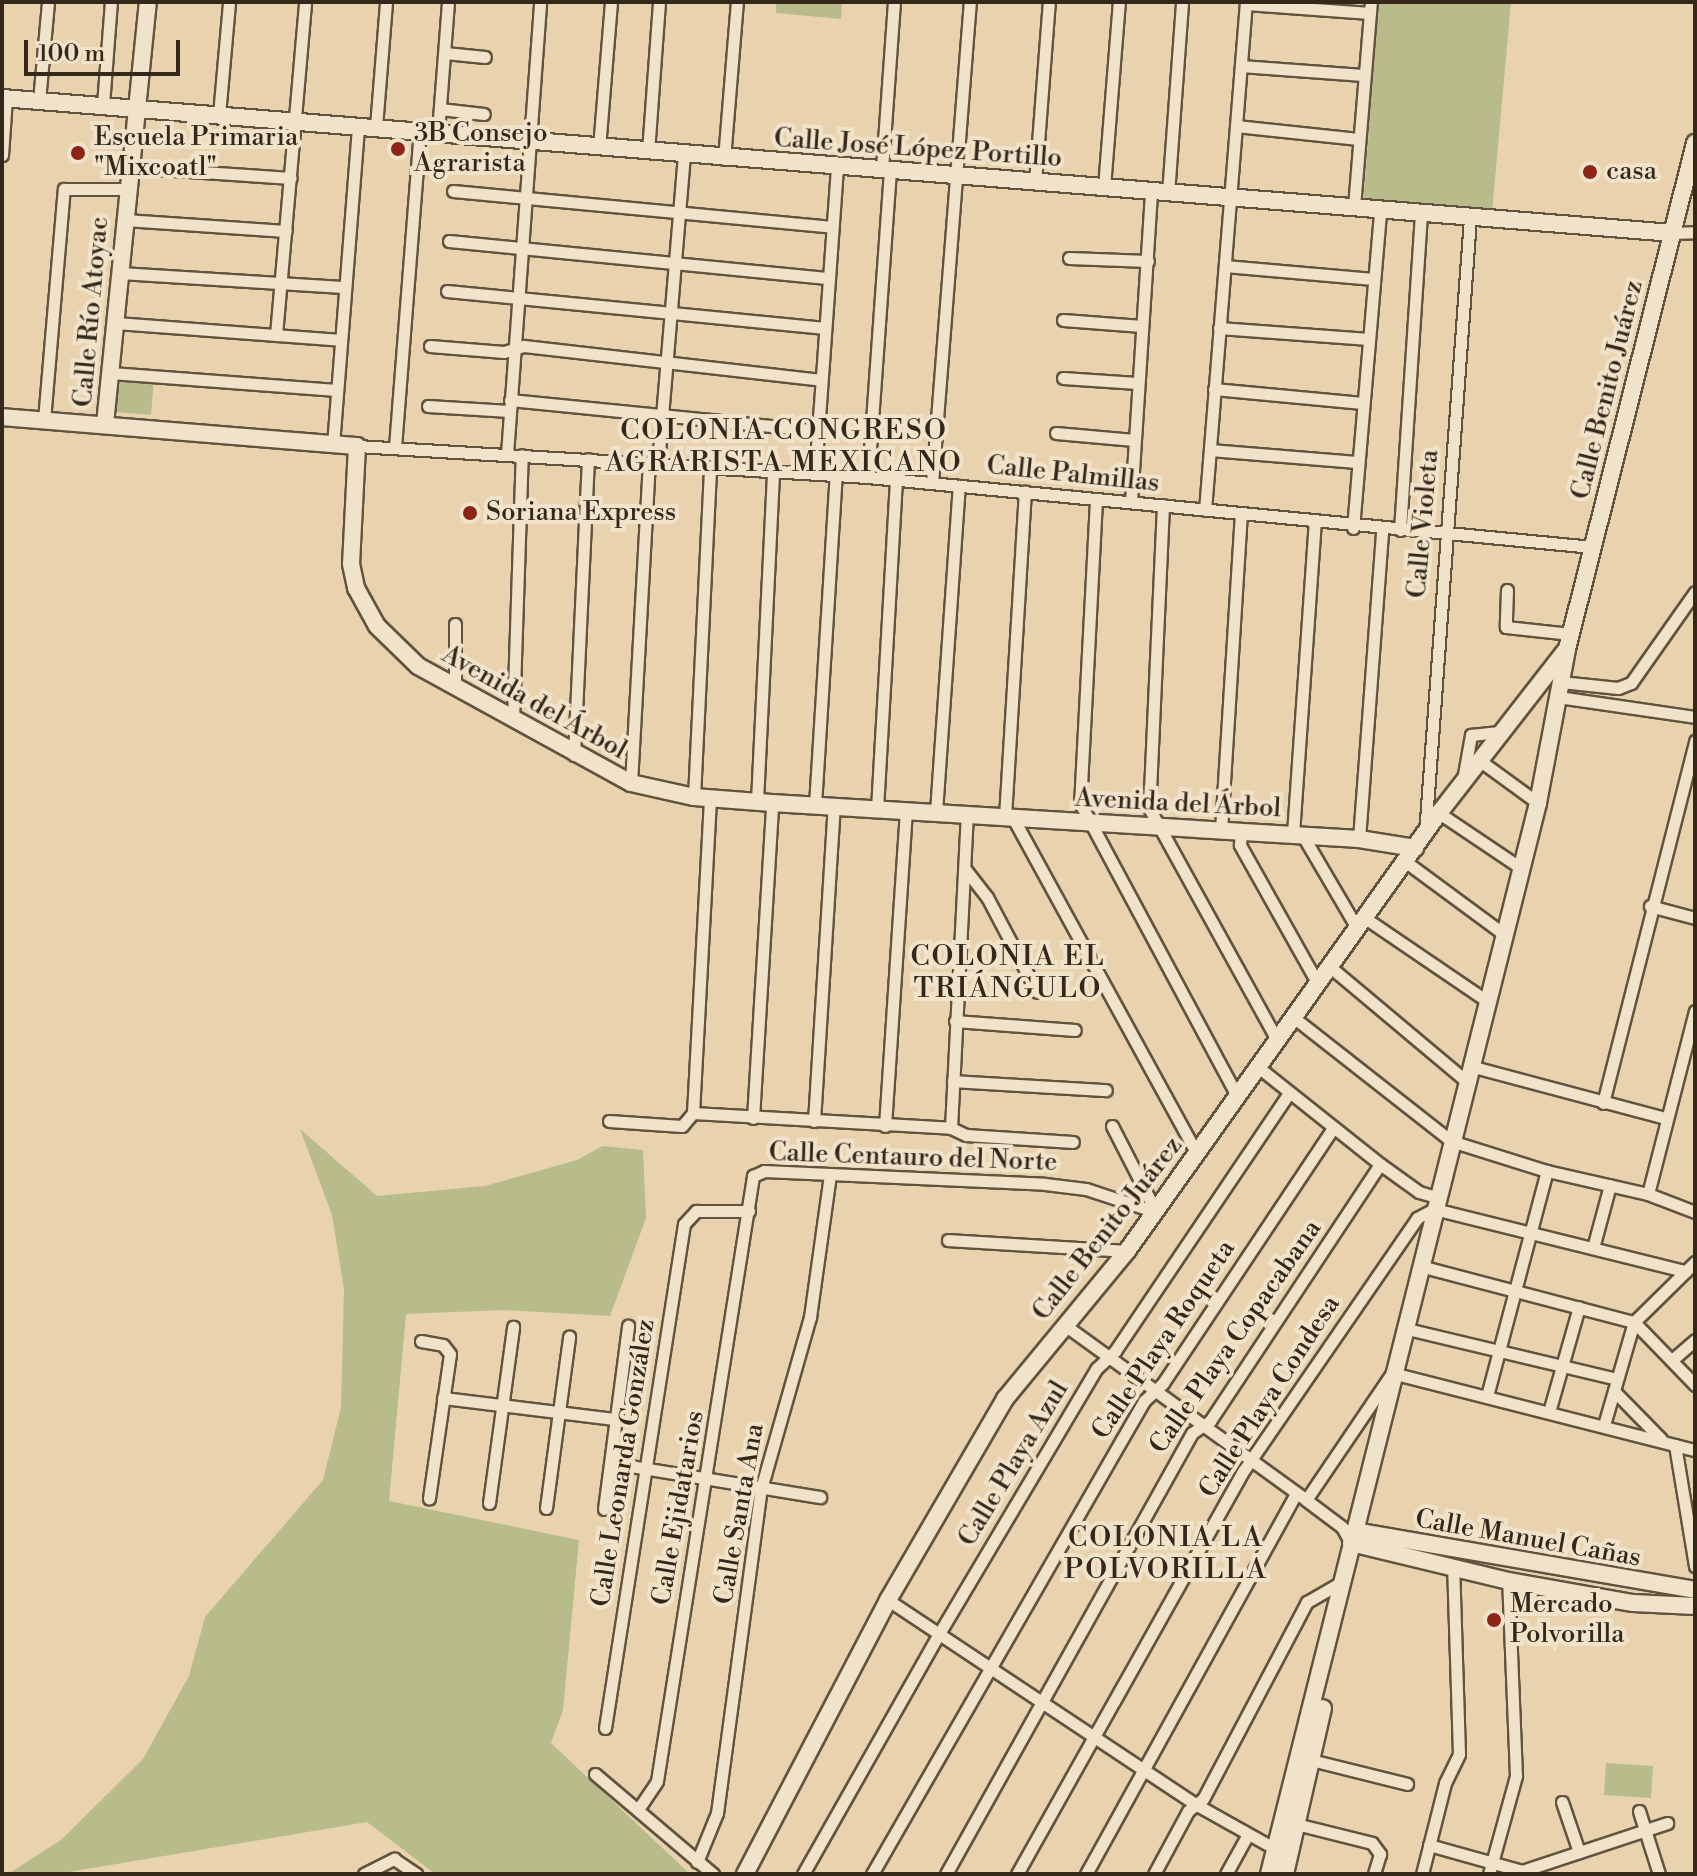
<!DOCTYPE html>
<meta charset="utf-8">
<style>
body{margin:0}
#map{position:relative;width:1697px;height:1876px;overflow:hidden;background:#e9d3ae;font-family:"Libre Bodoni",serif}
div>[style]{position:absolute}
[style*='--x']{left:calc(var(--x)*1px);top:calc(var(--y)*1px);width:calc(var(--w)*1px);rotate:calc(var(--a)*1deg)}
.green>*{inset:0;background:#b7bc8a}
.roads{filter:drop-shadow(2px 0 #61533f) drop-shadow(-2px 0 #61533f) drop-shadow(0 2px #61533f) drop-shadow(0 -2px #61533f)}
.street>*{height:11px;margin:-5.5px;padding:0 5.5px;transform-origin:5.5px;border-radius:5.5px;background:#f1e2ca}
.secondary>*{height:16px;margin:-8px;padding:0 8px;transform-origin:8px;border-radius:8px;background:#f1e2ca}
.dots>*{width:22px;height:22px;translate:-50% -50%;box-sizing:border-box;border:4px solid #f1e2ca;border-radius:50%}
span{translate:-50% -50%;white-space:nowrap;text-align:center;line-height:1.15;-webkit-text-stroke:8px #f1e2ca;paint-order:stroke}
.poi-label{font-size:26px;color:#34281a}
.left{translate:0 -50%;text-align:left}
.street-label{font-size:26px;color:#34281a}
.neighbourhood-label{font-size:28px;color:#34281a;letter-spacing:2px}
.frame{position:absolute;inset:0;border:4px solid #34281a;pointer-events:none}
.scale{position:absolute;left:24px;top:40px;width:156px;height:36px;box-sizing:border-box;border:4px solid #34281a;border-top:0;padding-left:10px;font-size:24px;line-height:28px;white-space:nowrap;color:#34281a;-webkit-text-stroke:6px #f1e2ca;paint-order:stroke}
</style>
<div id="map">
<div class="green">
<i style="clip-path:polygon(776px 2px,842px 2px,841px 19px,776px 13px)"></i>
<i style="clip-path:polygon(1379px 2px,1511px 2px,1492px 212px,1363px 206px)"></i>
<i style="clip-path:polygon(121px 376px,154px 378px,151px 415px,116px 412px)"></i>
<i style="clip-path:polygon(300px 1129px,377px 1196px,485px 1186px,577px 1160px,603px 1146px,643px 1150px,646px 1218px,610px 1316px,504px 1310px,406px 1314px,389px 1501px,579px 1540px,563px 1710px,551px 1743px,690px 1874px,435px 1874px,367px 1822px,57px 1874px,8px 1874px,61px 1840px,143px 1759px,189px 1676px,205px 1617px,323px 1480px,341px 1407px,344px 1289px,332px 1215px)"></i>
<i style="clip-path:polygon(1606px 1763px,1653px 1766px,1651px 1798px,1604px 1795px)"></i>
</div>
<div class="roads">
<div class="street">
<i style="--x:1246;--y:4;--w:124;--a:4.2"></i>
<i style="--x:445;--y:53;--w:40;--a:5.7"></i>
<i style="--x:1241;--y:66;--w:122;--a:4.2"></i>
<i style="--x:39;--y:101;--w:99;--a:-84.8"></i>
<i style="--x:103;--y:105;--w:103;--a:-85.6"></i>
<i style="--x:440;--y:109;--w:44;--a:6.5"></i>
<i style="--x:219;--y:115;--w:113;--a:-84.9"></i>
<i style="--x:1236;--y:126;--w:123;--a:6.1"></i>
<i style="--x:376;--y:127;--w:125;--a:-85.4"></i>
<i style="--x:438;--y:132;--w:130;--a:-85.6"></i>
<i style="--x:599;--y:148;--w:146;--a:-85.3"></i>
<i style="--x:648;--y:152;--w:150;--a:-85.8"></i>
<i style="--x:2;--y:155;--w:57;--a:-86"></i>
<i style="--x:724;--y:159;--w:158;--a:-85.3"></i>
<i style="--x:130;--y:167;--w:161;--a:3.9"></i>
<i style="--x:882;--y:169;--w:167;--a:-85.9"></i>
<i style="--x:1035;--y:182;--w:181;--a:-85.6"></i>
<i style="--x:1104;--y:187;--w:186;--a:-85.4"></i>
<i style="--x:453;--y:191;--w:381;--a:5.4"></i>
<i style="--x:1168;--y:194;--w:193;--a:-85.8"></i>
<i style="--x:1354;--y:207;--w:206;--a:-85.3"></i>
<i style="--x:125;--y:220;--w:161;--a:3.9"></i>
<i style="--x:1671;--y:233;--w:24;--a:-2"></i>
<i style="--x:449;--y:241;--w:382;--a:5.6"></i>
<i style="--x:1069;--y:258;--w:79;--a:2.2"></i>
<i style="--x:1225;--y:266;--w:149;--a:5"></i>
<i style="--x:120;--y:273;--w:223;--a:3.6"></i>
<i style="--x:447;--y:291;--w:380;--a:5.6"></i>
<i style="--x:1063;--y:320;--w:79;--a:4.3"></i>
<i style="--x:116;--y:323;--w:225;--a:4.3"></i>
<i style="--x:1219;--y:328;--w:150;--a:4.2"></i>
<i style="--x:276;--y:335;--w:334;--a:-85"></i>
<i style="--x:430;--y:346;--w:74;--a:4.6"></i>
<i style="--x:504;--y:352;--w:21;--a:-17"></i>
<i style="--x:524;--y:346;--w:299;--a:6.5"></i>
<i style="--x:111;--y:373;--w:226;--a:4.3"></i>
<i style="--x:1063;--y:378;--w:74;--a:3.9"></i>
<i style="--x:1214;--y:389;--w:149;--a:5.4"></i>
<i style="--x:510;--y:400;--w:310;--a:5.7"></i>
<i style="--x:428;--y:406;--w:81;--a:3.5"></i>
<i style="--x:44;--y:420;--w:232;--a:-85.1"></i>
<i style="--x:64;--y:189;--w:63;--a:0"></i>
<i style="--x:1056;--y:433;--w:78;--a:5.1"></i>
<i style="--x:333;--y:445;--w:320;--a:-85.5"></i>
<i style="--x:357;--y:446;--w:512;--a:3.47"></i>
<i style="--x:868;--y:477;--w:727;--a:5.52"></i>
<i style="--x:395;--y:447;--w:317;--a:-85.5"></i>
<i style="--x:1210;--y:450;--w:147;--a:4.7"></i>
<i style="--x:507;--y:454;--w:453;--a:-85.8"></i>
<i style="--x:658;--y:464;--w:310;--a:-85.2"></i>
<i style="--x:815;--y:474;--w:309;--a:-85.9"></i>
<i style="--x:868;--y:477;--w:308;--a:-85.9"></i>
<i style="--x:932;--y:483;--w:482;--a:-85.5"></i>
<i style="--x:1096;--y:500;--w:303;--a:93"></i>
<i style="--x:1080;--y:803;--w:332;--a:61.8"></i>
<i style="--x:1131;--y:502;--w:311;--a:-86.3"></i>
<i style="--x:1163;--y:505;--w:303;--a:92.6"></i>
<i style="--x:1149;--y:808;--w:265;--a:61.1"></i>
<i style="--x:1205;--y:510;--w:510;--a:-85.39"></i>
<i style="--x:1353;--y:528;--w:319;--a:-85.1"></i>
<i style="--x:1400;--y:530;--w:318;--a:-86.2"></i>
<i style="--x:1507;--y:590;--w:37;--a:92"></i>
<i style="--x:1506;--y:627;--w:65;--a:6.1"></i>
<i style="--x:455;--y:624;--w:64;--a:90"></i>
<i style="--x:1561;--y:682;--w:57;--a:6"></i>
<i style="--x:1618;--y:688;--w:14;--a:-21"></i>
<i style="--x:1631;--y:683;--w:111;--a:-54.9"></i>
<i style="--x:1558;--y:697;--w:138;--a:8.3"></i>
<i style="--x:513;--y:720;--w:265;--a:-88.1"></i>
<i style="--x:574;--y:755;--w:296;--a:-87.3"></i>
<i style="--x:1479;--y:760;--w:73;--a:36.1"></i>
<i style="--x:1463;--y:780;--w:46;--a:-79.9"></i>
<i style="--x:1471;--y:735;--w:28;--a:-6"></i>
<i style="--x:631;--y:783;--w:321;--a:-86.8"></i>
<i style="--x:694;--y:797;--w:329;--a:-87.2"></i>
<i style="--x:757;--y:801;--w:329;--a:-87.2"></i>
<i style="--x:815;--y:805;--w:331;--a:-86.4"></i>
<i style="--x:877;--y:809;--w:330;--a:-86.7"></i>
<i style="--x:936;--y:812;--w:327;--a:-86"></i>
<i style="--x:1439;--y:813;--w:99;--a:33.9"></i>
<i style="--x:1005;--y:817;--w:326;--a:-86.5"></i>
<i style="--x:1013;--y:818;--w:383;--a:61.3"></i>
<i style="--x:1221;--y:830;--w:315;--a:-86.4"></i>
<i style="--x:1241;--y:831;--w:14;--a:94"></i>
<i style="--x:1240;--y:845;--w:157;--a:60.7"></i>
<i style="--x:1293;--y:834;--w:312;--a:-86"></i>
<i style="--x:1425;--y:834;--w:618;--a:-85.82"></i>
<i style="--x:1303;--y:836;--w:107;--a:59.6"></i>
<i style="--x:1359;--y:839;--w:310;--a:-85.7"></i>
<i style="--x:1406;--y:862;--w:123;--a:36.4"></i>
<i style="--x:965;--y:869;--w:36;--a:52"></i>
<i style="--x:987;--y:897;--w:107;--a:62.2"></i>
<i style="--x:1650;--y:906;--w:47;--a:14.9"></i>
<i style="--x:1365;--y:918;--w:148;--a:34.2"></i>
<i style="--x:1329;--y:966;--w:179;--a:40"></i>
<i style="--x:1293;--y:1017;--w:201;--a:38.1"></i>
<i style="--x:1451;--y:1141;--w:101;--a:17.4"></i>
<i style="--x:1547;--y:1171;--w:104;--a:12.8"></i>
<i style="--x:1648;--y:1194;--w:50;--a:21"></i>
<i style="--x:955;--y:1021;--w:120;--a:4.3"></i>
<i style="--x:1470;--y:1066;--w:202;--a:14.9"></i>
<i style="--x:1258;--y:1067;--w:156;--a:38.5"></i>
<i style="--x:1380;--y:1164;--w:48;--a:35.7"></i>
<i style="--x:1419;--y:1192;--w:18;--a:16"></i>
<i style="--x:953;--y:1081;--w:153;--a:3.4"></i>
<i style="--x:1603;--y:1103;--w:374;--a:-75.7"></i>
<i style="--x:693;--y:1113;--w:316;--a:-86.9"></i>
<i style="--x:753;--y:1118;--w:316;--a:-86.5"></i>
<i style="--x:609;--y:1121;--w:73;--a:3.9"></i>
<i style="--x:682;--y:1126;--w:17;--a:-50"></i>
<i style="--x:693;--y:1113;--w:258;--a:3.3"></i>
<i style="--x:951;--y:1128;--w:17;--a:25"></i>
<i style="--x:966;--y:1135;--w:107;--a:3.7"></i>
<i style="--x:814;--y:1121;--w:315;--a:-86.4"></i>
<i style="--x:885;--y:1126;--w:316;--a:-86.2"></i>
<i style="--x:1112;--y:1126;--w:97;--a:62.9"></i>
<i style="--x:951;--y:1128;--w:312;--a:-87.1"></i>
<i style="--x:1648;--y:1194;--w:189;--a:-75.6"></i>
<i style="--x:948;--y:1240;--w:179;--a:3.5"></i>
<i style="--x:1593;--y:1248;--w:65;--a:-74.9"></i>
<i style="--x:1420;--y:1266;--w:221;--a:14.7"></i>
<i style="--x:1634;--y:1322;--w:88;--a:45.9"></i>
<i style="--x:1066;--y:1326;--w:296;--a:35.9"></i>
<i style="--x:1306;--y:1500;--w:45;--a:36.9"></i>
<i style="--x:1342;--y:1527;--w:18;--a:61"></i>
<i style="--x:1403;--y:1328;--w:220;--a:13.4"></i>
<i style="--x:421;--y:1341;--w:22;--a:10"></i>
<i style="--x:443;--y:1345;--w:11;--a:52"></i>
<i style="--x:450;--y:1354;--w:146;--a:98.3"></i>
<i style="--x:1672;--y:1360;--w:30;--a:-41"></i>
<i style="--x:1614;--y:1391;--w:67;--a:45.6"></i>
<i style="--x:1487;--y:1396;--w:233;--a:-75.1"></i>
<i style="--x:443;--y:1398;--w:173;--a:7"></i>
<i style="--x:1549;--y:1412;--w:109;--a:-74.1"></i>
<i style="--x:1604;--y:1425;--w:107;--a:-73.8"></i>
<i style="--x:1634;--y:1322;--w:86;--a:-44.5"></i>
<i style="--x:1675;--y:1445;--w:123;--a:80.6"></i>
<i style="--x:612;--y:1463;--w:211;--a:9.3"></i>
<i style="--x:1306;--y:1500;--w:153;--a:-55.9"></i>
<i style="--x:1392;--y:1373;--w:313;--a:14.3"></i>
<i style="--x:489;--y:1503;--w:178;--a:-82.2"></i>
<i style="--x:546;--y:1508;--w:173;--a:-82.3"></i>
<i style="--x:604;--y:1509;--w:185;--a:-82.5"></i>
<i style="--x:888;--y:1600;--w:369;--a:33.6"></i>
<i style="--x:1195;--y:1804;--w:98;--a:29.2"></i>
<i style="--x:605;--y:1728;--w:510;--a:-81.09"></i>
<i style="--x:684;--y:1224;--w:18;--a:-47"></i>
<i style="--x:696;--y:1211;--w:53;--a:0"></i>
<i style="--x:1311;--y:1760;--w:99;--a:14"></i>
<i style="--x:595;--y:1774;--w:155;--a:40.3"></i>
<i style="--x:1562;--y:1802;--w:53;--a:71.2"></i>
<i style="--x:639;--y:1808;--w:32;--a:-56"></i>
<i style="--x:657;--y:1781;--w:613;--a:-80.98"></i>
<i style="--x:753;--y:1176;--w:12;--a:-24"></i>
<i style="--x:764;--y:1171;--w:281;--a:2.6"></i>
<i style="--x:1045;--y:1184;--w:41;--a:7"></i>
<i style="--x:1086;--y:1189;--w:74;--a:18.2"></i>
<i style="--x:1639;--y:1811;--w:66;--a:72.4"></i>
<i style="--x:1296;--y:1824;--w:78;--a:14"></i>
<i style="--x:1372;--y:1843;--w:14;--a:54"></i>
<i style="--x:1380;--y:1854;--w:21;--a:107"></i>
<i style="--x:1429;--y:1845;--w:97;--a:15.6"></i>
<i style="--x:1522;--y:1871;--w:153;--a:-18.3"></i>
<i style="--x:697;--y:1862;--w:53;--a:-67.8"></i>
<i style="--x:717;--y:1813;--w:327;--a:-82.3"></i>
<i style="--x:761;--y:1489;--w:179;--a:-74.1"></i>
<i style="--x:810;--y:1317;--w:143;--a:-82"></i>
<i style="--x:364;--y:1874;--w:34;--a:-27"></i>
<i style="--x:394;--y:1859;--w:27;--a:34"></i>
<i style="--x:803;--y:1874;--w:278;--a:-60.5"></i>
<i style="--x:940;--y:1632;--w:307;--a:-59.3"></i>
<i style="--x:1097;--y:1368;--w:25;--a:-43"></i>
<i style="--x:1115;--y:1351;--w:311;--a:-56"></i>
<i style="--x:872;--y:1874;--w:546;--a:-60.1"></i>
<i style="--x:1144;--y:1401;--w:26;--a:-43"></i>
<i style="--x:1163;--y:1383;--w:306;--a:-56.3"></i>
<i style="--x:946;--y:1874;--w:505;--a:-60.85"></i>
<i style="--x:1192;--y:1433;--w:22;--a:-34"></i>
<i style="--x:1210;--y:1421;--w:308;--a:-56.5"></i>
<i style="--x:1017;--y:1874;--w:463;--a:-60.7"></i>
<i style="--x:1244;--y:1470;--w:306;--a:-55.5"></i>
<i style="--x:1417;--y:1218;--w:19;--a:-28"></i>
<i style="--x:1434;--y:1209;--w:259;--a:13.9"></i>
<i style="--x:1086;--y:1874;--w:435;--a:-61.1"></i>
<i style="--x:1154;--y:1874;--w:72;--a:-61.6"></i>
<i style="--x:1188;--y:1811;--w:19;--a:-39"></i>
<i style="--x:1203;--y:1799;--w:223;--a:-62.2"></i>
<i style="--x:1307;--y:1602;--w:39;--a:-30"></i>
<i style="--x:1226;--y:1874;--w:43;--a:-61.1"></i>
<i style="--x:1422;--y:1874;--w:94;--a:-75.8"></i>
<i style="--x:1445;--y:1783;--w:32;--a:-64"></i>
<i style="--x:1459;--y:1754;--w:187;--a:-91.8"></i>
<i style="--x:1489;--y:1874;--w:102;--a:-74.6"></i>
<i style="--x:1516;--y:1776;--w:195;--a:-92.3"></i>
</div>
<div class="secondary">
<i style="--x:2;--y:98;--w:1674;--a:4.62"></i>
<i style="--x:2;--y:417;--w:356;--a:4.7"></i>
<i style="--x:357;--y:446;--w:118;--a:92.9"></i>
<i style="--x:351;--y:564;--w:25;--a:78"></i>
<i style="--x:356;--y:588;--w:43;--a:61.1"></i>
<i style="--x:377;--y:626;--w:57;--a:44.3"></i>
<i style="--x:418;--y:666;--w:243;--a:28.8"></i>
<i style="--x:631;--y:783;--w:65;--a:12.5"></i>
<i style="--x:694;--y:797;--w:78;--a:4.4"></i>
<i style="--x:772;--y:803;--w:588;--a:3.51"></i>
<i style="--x:1359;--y:839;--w:57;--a:9.1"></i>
<i style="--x:105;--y:424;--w:424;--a:-84.2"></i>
<i style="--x:1354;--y:1531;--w:346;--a:9.8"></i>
<i style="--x:1351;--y:1543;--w:162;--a:13.6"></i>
<i style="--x:1508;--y:1581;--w:127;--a:10"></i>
<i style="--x:1633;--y:1603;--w:62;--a:2.8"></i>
<i style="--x:745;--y:1874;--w:309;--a:-62.4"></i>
<i style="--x:888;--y:1600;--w:233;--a:-59.8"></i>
<i style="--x:1005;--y:1399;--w:192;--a:-50.5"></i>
<i style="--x:1127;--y:1251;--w:538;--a:-54.54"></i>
<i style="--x:1439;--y:813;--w:205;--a:-52.1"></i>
<i style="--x:1269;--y:1874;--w:1104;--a:-75.9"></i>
<i style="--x:1538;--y:803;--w:157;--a:-79.3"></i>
<i style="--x:1567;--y:649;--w:522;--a:-75.8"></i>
<i style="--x:1285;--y:1874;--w:170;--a:-77.1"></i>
</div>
</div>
<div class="dots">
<i style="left:398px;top:149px;background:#8f2418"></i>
<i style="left:78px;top:153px;background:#8f2418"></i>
<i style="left:1590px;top:172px;background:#8f2418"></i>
<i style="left:470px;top:513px;background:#8f2418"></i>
<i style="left:1494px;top:1620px;background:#8f2418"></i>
</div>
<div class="poi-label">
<span class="left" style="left:414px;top:149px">3B Consejo<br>Agrarista</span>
<span class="left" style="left:94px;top:153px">Escuela Primaria<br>"Mixcoatl"</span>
<span class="left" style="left:1606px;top:172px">casa</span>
<span class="left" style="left:486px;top:513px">Soriana Express</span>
<span class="left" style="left:1510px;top:1620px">Mercado<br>Polvorilla</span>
</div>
<div class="street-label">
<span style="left:918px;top:149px;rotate:4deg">Calle José López Portillo</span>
<span style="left:92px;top:312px;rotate:-85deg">Calle Río Atoyac</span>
<span style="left:1608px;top:390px;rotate:-76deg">Calle Benito Juárez</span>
<span style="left:1073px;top:475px;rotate:6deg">Calle Palmillas</span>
<span style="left:1424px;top:524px;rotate:-85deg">Calle Violeta</span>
<span style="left:534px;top:703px;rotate:29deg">Avenida del Árbol</span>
<span style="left:1178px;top:804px;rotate:3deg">Avenida del Árbol</span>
<span style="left:913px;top:1158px;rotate:2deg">Calle Centauro del Norte</span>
<span style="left:1108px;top:1229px;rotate:-52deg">Calle Benito Juárez</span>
<span style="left:1236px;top:1337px;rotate:-55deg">Calle Playa Copacabana</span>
<span style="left:1164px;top:1340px;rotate:-56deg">Calle Playa Roqueta</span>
<span style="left:1270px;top:1397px;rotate:-57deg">Calle Playa Condesa</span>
<span style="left:624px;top:1463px;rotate:-81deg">Calle Leonarda González</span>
<span style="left:1014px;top:1464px;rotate:-59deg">Calle Playa Azul</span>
<span style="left:679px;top:1508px;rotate:-80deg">Calle Ejidatarios</span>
<span style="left:740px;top:1514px;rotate:-80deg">Calle Santa Ana</span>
<span style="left:1528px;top:1539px;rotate:10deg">Calle Manuel Cañas</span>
</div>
<div class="neighbourhood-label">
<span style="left:784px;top:447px">COLONIA CONGRESO<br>AGRARISTA MEXICANO</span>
<span style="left:1008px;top:973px">COLONIA EL<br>TRIÁNGULO</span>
<span style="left:1166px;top:1554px">COLONIA LA<br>POLVORILLA</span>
</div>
<div class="frame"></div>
<div class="scale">100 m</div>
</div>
